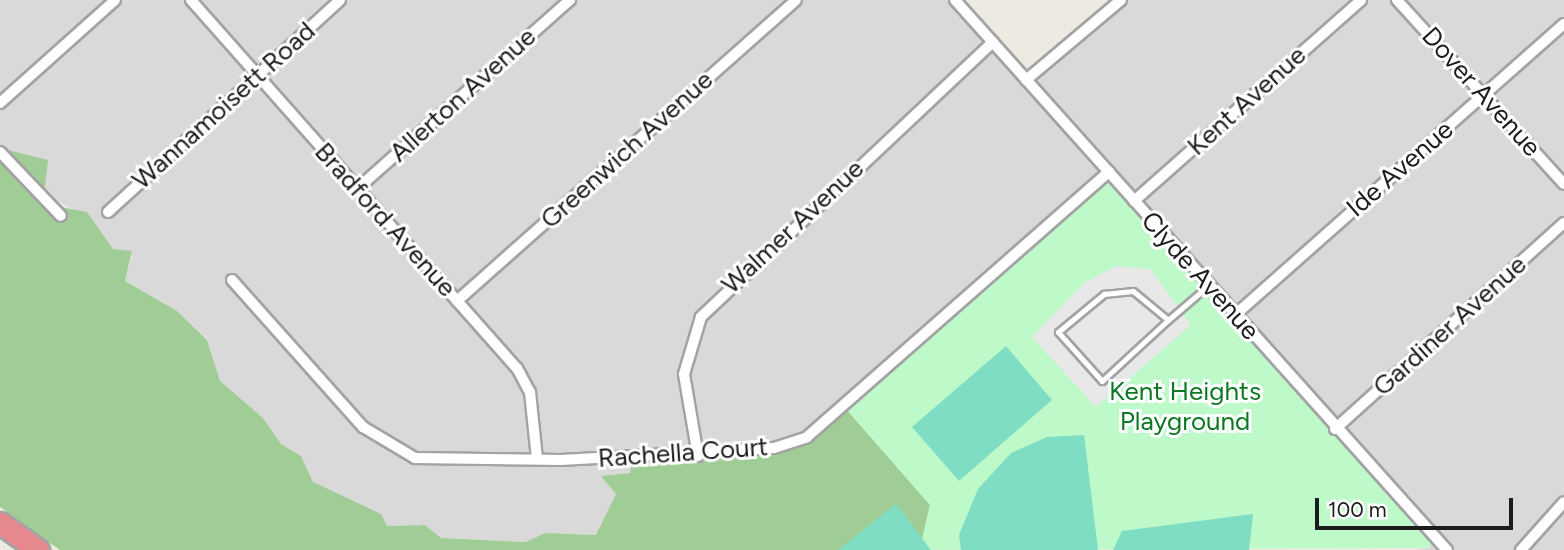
<!DOCTYPE html>
<style>
body{margin:0}
#map{position:relative;width:1564px;height:550px;overflow:hidden;background:#edebe1;font-family:Figtree,sans-serif}
div>[style]{position:absolute}
[style*='--x']{left:calc(var(--x)*1px);top:calc(var(--y)*1px);width:calc(var(--w)*1px);rotate:calc(var(--a)*1deg)}
.residential>*{inset:0;background:#dad9d9}
.forest>*{inset:0;background:#a0cd96}
.park>*{inset:0;background:#bdf9c9}
.pitch>*{inset:0;background:#7fddc4}
.parking>*{inset:0;background:#e8e8e8}
.roads{filter:drop-shadow(2px 0 #a3a3a3) drop-shadow(-2px 0 #a3a3a3) drop-shadow(0 2px #a3a3a3) drop-shadow(0 -2px #a3a3a3)}
.lane>*{height:5px;margin:-2.5px;padding:0 2.5px;transform-origin:2.5px;border-radius:2.5px;background:#fff}
.street>*{height:10px;margin:-5px;padding:0 5px;transform-origin:5px;border-radius:5px;background:#fff}
.highway>*{height:21px;margin:-10.5px;padding:0 10.5px;transform-origin:10.5px;border-radius:10.5px;background:#e5898f}
span{translate:-50% -50%;white-space:nowrap;text-align:center;line-height:1.15;-webkit-text-stroke:6px #fff;paint-order:stroke}
.street-label{font-size:26px;color:#1c1c1c}
.park-label{font-size:26px;color:#0c7821}
.scale{position:absolute;left:1315px;top:498px;width:198px;height:32px;box-sizing:border-box;border:4px solid #1c1c1c;border-top:0;padding-left:9px;font-size:21px;line-height:24px;white-space:nowrap;color:#1c1c1c;-webkit-text-stroke:5px #fff;paint-order:stroke}
</style>
<div id="map">
<div class="residential">
<i style="clip-path:polygon(0 0,956px 0,1030px 79px,1123px 0,1564px 0,1564px 550px,1415px 550px,1427px 548px,1103px 178px,808px 444px,632px 460px,630px 473px,602px 476px,616px 494px,597px 535px,545px 533px,527px 542px,440px 538px,425px 525px,387px 526px,313px 482px,301px 456px,281px 444px,263px 418px,220px 381px,207px 339px,177px 311px,125px 281px,132px 255px,113px 249px,87px 217px,44px 194px,38px 158px,0 151px)"></i>
</div>
<div class="forest">
<i style="clip-path:polygon(8px 150px,48px 160px,44px 194px,55px 206px,87px 212px,113px 249px,132px 251px,125px 281px,177px 311px,207px 340px,220px 381px,263px 418px,281px 444px,301px 456px,313px 482px,381px 514px,387px 526px,425px 525px,441px 538px,526px 542px,545px 533px,596px 535px,616px 494px,601px 476px,630px 473px,632px 459px,808px 444px,847px 410px,930px 505px,922px 540px,876px 550px,60px 550px,0 507px,0 151px)"></i>
</div>
<div class="park">
<i style="clip-path:polygon(1108px 171px,1434px 538px,1430px 548px,876px 550px,922px 540px,930px 505px,847px 410px)"></i>
</div>
<div class="pitch">
<i style="clip-path:polygon(1006px 346px,1052px 400px,959px 481px,912px 427px)"></i>
<i style="clip-path:polygon(1084px 435px,1098px 550px,961px 550px,959px 535px,978px 489px,1011px 453px,1047px 437px)"></i>
<i style="clip-path:polygon(896px 504px,931px 550px,838px 550px)"></i>
<i style="clip-path:polygon(1253px 514px,1249px 550px,1113px 550px,1122px 531px)"></i>
</div>
<div class="parking">
<i style="clip-path:polygon(1116px 266px,1150px 269px,1191px 325px,1096px 407px,1032px 337px,1084px 283px)"></i>
</div>
<div class="roads">
<div class="lane">
<i style="--x:1168;--y:320;--w:90;--a:137.3"></i>
<i style="--x:1102;--y:381;--w:66;--a:-131.9"></i>
<i style="--x:1058;--y:332;--w:60;--a:-39.6"></i>
<i style="--x:1104;--y:294;--w:29;--a:-6"></i>
<i style="--x:1133;--y:291;--w:45;--a:39.6"></i>
<i style="--x:1168;--y:320;--w:54;--a:-40.5"></i>
</div>
<div class="street">
<i style="--x:191;--y:0;--w:492;--a:48.5"></i>
<i style="--x:517;--y:368;--w:27;--a:62"></i>
<i style="--x:530;--y:392;--w:67;--a:84"></i>
<i style="--x:955;--y:0;--w:738;--a:48.19"></i>
<i style="--x:1397;--y:0;--w:248;--a:47.8"></i>
<i style="--x:1026;--y:80;--w:124;--a:-40.1"></i>
<i style="--x:0;--y:103;--w:154;--a:-41.8"></i>
<i style="--x:0;--y:152;--w:88;--a:46.4"></i>
<i style="--x:357;--y:189;--w:285;--a:-41.6"></i>
<i style="--x:1134;--y:201;--w:303;--a:-41.5"></i>
<i style="--x:108;--y:212;--w:314;--a:-42.4"></i>
<i style="--x:232;--y:280;--w:197;--a:48.3"></i>
<i style="--x:363;--y:427;--w:61;--a:30.8"></i>
<i style="--x:415;--y:458;--w:146;--a:0.8"></i>
<i style="--x:561;--y:460;--w:213;--a:-3.2"></i>
<i style="--x:774;--y:448;--w:35;--a:-18"></i>
<i style="--x:807;--y:437;--w:402;--a:-41.3"></i>
<i style="--x:457;--y:301;--w:453;--a:-41.6"></i>
<i style="--x:1235;--y:315;--w:439;--a:-41.5"></i>
<i style="--x:1335;--y:429;--w:308;--a:-42"></i>
<i style="--x:698;--y:456;--w:83;--a:-99.7"></i>
<i style="--x:684;--y:374;--w:59;--a:-73.4"></i>
<i style="--x:701;--y:317;--w:401;--a:-43.3"></i>
<i style="--x:1521;--y:550;--w:64;--a:-48.1"></i>
</div>
<div class="highway">
<i style="--x:0;--y:523;--w:47;--a:35.4"></i>
</div>
</div>
<div class="street-label">
<span style="left:1481px;top:92px;rotate:48deg">Dover Avenue</span>
<span style="left:463px;top:95px;rotate:-42deg">Allerton Avenue</span>
<span style="left:1247px;top:101px;rotate:-42deg">Kent Avenue</span>
<span style="left:224px;top:106px;rotate:-42deg">Wannamoisett Road</span>
<span style="left:627px;top:150px;rotate:-42deg">Greenwich Avenue</span>
<span style="left:1400px;top:169px;rotate:-41deg">Ide Avenue</span>
<span style="left:385px;top:220px;rotate:48deg">Bradford Avenue</span>
<span style="left:793px;top:227px;rotate:-43deg">Walmer Avenue</span>
<span style="left:1200px;top:276px;rotate:48deg">Clyde Avenue</span>
<span style="left:1450px;top:326px;rotate:-42deg">Gardiner Avenue</span>
<span style="left:683px;top:453px;rotate:-4deg">Rachella Court</span>
</div>
<div class="park-label">
<span style="left:1185px;top:407px">Kent Heights<br>Playground</span>
</div>
<div class="scale">100 m</div>
</div>
